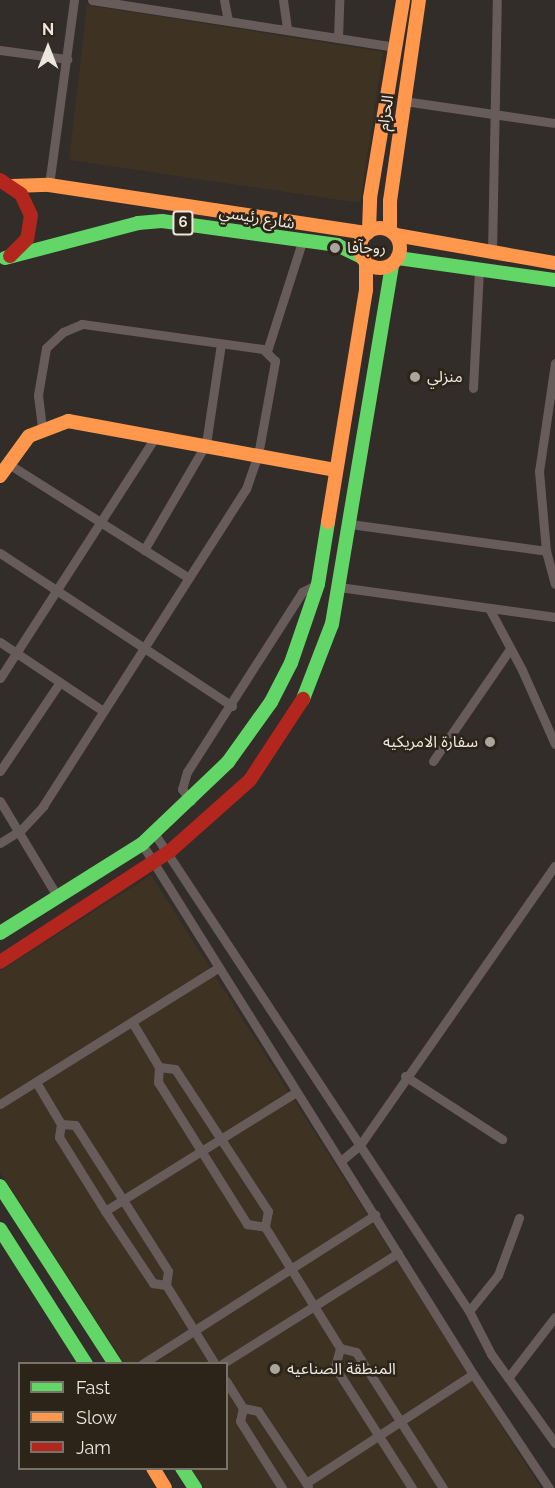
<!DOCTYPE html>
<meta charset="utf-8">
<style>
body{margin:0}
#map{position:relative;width:555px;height:1488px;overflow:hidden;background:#322d28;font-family:Raleway,"Noto Sans Arabic",sans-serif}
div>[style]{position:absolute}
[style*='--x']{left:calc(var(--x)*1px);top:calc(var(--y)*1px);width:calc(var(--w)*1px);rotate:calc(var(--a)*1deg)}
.built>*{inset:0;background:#3e3223}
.street>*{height:9px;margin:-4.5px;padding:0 4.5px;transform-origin:4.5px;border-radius:4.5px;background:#675c5a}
.fast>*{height:14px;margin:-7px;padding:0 7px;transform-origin:7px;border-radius:7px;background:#63d668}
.slow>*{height:14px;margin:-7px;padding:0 7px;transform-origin:7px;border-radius:7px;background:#ff974d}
.slow>.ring{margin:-7px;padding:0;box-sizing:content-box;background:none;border:14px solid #ff974d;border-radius:50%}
.jam>*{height:14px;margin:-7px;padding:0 7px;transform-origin:7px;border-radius:7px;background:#b3261e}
.dots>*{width:16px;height:16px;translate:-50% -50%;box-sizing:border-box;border:3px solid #2c2419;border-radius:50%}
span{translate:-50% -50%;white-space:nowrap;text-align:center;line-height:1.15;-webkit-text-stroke:5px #2c2419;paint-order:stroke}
.shield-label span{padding:2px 4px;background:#2c2419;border:2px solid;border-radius:4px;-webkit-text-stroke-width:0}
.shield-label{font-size:15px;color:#ece6df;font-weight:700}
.street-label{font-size:16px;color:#ece6df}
.poi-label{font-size:16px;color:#ece6df}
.left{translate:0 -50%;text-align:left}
.right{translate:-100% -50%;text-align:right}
.legend{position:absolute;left:18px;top:1362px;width:210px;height:108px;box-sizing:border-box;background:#2c2419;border:2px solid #797268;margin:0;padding:8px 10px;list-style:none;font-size:18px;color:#ece6df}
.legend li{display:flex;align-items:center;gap:12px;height:30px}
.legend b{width:30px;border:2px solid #797268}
.north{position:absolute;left:18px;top:18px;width:60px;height:60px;-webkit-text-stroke:4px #2c2419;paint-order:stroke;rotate:0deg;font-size:16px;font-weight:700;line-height:24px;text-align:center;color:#ece6df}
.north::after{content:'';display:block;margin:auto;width:21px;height:27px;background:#ece6df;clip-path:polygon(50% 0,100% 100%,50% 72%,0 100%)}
</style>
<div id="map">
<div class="built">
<i style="clip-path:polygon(87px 5px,383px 52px,360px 203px,69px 160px)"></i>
<i style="clip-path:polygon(151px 875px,541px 1488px,204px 1488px,191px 1469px,226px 1468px,226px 1364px,124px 1363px,0 1172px,0 971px)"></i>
</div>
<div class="street">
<i style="--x:92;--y:0;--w:307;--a:8.8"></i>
<i style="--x:224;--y:0;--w:21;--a:79"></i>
<i style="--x:283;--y:0;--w:30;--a:82"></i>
<i style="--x:338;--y:38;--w:38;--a:-88"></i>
<i style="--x:0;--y:50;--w:68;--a:7.7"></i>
<i style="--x:404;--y:101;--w:153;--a:8.3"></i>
<i style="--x:49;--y:185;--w:187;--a:-82.3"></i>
<i style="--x:492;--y:252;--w:252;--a:-88.9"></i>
<i style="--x:267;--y:351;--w:114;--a:-72.2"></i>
<i style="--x:555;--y:363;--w:109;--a:98.4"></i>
<i style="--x:539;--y:471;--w:80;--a:85"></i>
<i style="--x:546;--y:551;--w:34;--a:75"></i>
<i style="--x:473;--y:388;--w:120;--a:-87.1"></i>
<i style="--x:7;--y:463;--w:215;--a:32.3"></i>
<i style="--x:350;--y:524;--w:198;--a:7.8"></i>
<i style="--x:144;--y:550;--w:123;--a:-59.7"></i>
<i style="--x:206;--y:444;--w:101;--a:-81.5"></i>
<i style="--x:0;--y:553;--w:278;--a:33.4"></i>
<i style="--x:339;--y:587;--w:218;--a:7.9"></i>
<i style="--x:490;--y:610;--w:68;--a:61.9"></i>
<i style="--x:522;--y:670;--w:81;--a:66"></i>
<i style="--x:0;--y:642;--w:124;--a:33.8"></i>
<i style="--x:0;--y:678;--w:290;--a:-57.2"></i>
<i style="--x:433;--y:761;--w:136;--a:-55.5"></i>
<i style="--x:0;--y:771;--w:107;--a:-56"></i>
<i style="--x:0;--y:801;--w:111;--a:59"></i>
<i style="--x:191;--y:801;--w:15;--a:-127"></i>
<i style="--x:182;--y:789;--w:18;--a:-74"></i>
<i style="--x:187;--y:772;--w:214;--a:-57.4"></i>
<i style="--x:302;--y:592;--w:18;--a:-27"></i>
<i style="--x:154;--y:833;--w:572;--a:56.62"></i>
<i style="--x:469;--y:1311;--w:48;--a:62.9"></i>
<i style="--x:491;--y:1354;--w:110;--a:54.3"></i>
<i style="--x:0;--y:843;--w:25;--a:-32"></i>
<i style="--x:21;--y:830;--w:33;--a:-47"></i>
<i style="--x:43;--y:806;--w:376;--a:-57.4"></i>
<i style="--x:246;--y:489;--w:36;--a:-71"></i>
<i style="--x:258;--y:455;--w:96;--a:-79.7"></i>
<i style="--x:275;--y:361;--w:17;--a:-135"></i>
<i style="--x:263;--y:349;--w:183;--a:-172.1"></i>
<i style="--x:82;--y:324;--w:21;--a:157"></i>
<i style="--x:63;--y:332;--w:23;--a:137"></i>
<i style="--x:46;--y:348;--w:48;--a:99.7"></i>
<i style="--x:38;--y:395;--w:32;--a:83"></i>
<i style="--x:142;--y:844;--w:625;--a:58.01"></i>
<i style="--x:473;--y:1374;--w:137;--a:56.3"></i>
<i style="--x:132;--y:1022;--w:52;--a:59"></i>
<i style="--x:159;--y:1067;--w:15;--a:94"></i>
<i style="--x:158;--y:1082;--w:168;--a:57.9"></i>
<i style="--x:247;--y:1224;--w:18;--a:9"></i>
<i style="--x:159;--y:1067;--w:16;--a:7"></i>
<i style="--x:175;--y:1069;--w:170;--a:56.8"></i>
<i style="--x:268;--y:1211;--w:16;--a:101"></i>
<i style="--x:265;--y:1227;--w:142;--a:58.2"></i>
<i style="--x:405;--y:1076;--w:116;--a:33"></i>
<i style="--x:36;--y:1082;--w:49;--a:59.2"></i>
<i style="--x:61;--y:1124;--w:13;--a:99"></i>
<i style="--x:59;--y:1137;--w:87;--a:58.1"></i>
<i style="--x:105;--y:1211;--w:87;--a:56.3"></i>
<i style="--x:153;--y:1283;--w:13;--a:9"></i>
<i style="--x:0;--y:1104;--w:257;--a:-32"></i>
<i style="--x:61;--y:1124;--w:14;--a:4"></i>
<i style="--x:75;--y:1125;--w:89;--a:57.4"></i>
<i style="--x:123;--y:1200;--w:84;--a:57.6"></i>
<i style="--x:168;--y:1271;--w:14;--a:98"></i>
<i style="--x:166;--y:1285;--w:93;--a:58.2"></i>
<i style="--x:342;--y:1160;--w:23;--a:-40"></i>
<i style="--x:360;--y:1145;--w:341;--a:-55.1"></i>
<i style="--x:105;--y:1211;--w:225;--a:-31.9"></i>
<i style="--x:469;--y:1311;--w:46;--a:-51.1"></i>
<i style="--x:498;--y:1275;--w:61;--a:-69.8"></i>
<i style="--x:142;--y:1364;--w:277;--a:-32.6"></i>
<i style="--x:222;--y:1364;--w:208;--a:-32.2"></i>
<i style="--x:508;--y:1378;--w:77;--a:-52.4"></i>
<i style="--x:226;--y:1381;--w:32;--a:58"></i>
<i style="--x:243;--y:1408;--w:13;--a:103"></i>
<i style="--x:240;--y:1421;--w:79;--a:57.9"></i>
<i style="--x:243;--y:1408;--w:15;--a:11"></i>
<i style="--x:258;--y:1411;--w:90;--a:56.3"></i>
<i style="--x:306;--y:1483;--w:199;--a:-33.1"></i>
<i style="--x:412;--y:1488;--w:143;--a:-122.5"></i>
<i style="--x:335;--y:1367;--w:20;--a:-75"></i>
<i style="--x:340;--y:1348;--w:16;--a:14"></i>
<i style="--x:356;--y:1352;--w:161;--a:57.4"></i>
</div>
<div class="fast">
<i style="--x:5;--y:258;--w:138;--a:-14.7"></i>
<i style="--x:138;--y:223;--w:24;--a:-5"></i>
<i style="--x:162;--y:221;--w:177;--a:7.8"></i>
<i style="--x:337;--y:245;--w:28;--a:26"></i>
<i style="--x:398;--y:258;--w:159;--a:8"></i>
<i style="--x:303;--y:699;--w:80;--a:-68.9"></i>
<i style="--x:332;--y:624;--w:364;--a:-80.5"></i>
<i style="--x:0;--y:933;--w:168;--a:-32.1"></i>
<i style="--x:142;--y:844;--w:119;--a:-43.6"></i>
<i style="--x:228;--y:762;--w:74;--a:-54.4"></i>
<i style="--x:271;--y:702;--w:44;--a:-62.9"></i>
<i style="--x:291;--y:663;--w:83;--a:-71.1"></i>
<i style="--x:318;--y:584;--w:63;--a:-80.8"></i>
<i style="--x:0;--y:1186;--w:212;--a:57.1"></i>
<i style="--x:0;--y:1229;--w:160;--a:57.5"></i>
<i style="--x:182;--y:1468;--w:24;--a:57"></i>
</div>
<div class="slow">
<i style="--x:12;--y:186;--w:37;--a:-2"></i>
<i style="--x:49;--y:185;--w:322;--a:8.6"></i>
<i class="ring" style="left:360px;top:228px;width:26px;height:26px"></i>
<i style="--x:390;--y:230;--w:29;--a:-90"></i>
<i style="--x:390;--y:201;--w:203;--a:-81.8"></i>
<i style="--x:369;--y:231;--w:33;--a:-88"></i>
<i style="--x:370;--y:198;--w:201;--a:-80.5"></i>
<i style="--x:396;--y:235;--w:161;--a:10"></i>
<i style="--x:0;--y:476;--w:49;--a:-54.1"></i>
<i style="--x:29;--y:436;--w:42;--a:-21"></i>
<i style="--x:68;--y:421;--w:271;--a:10.4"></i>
<i style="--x:328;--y:522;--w:235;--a:-80.7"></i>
<i style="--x:366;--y:290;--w:27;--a:-90"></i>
<i style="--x:153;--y:1468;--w:23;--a:59"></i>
</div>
<div class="jam">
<i style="--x:0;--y:180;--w:25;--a:34"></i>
<i style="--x:21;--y:194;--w:23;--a:65"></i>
<i style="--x:31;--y:215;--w:24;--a:99"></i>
<i style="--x:27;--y:239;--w:24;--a:135"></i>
<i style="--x:0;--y:962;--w:202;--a:-33.1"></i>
<i style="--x:169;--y:852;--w:108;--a:-41.6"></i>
<i style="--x:250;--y:780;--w:97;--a:-56.8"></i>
</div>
<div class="dots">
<i style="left:335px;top:248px;background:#aba59f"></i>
<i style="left:415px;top:377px;background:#aba59f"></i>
<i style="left:490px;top:742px;background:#aba59f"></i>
<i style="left:275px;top:1369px;background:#aba59f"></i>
</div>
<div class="shield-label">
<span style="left:183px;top:223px">6</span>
</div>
<div class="street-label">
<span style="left:386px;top:113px;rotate:-82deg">الحزام</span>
<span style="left:257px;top:218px;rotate:9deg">شارع رئيسي</span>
</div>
<div class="poi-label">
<span class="left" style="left:347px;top:248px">روجآفا</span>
<span class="left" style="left:427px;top:377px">منزلي</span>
<span class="right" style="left:478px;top:742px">سفارة الامريكيه</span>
<span class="left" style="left:287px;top:1369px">المنطقة الصناعيه</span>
</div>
<ul class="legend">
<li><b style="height:8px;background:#63d668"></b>Fast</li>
<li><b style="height:8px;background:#ff974d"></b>Slow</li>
<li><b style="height:8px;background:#b3261e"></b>Jam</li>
</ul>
<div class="north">N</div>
</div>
